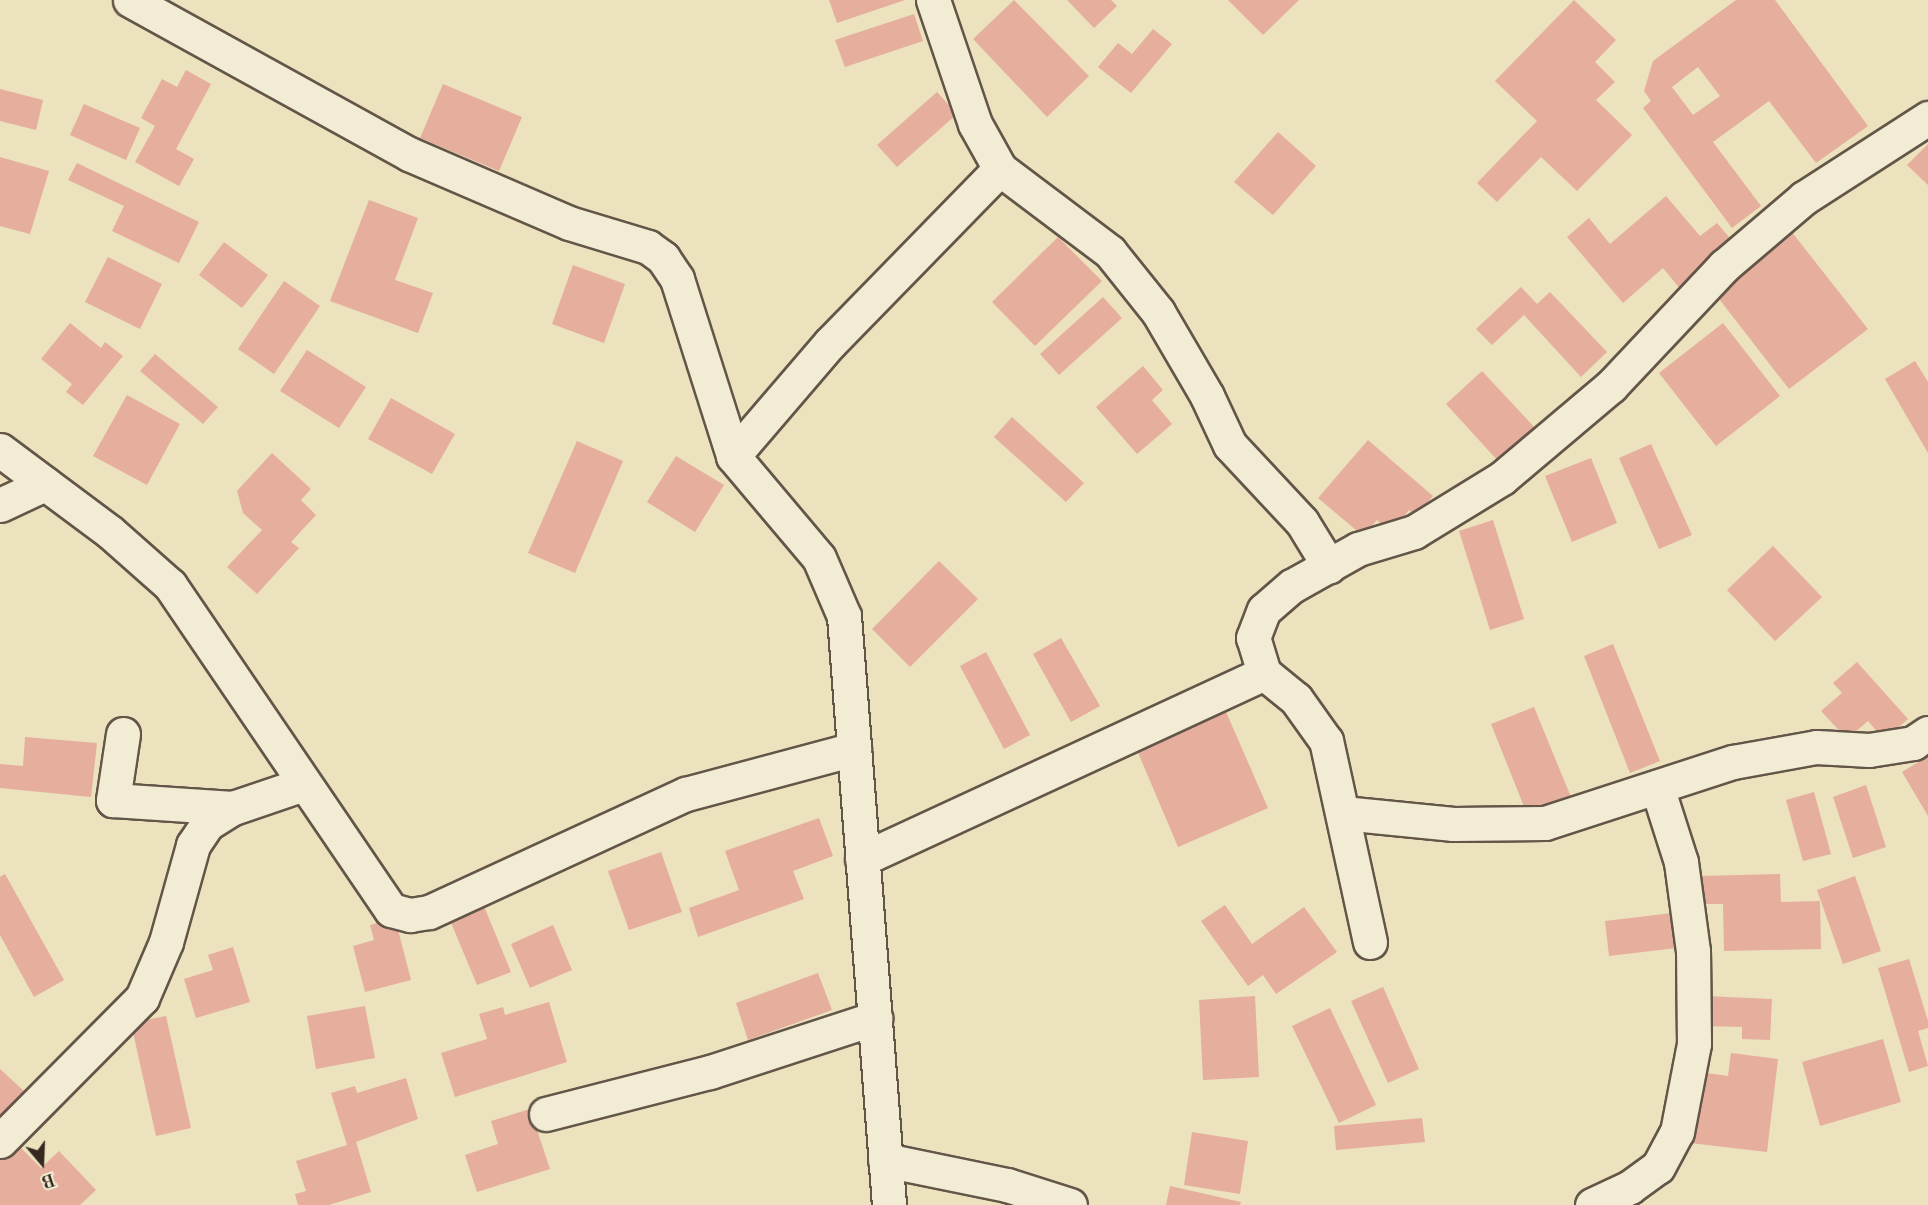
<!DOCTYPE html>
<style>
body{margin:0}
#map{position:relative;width:1928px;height:1205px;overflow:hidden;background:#ece2be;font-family:"Libre Bodoni",serif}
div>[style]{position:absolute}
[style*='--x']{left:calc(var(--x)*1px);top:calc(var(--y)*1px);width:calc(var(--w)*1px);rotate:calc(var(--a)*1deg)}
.building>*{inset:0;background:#e5ae9d}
.roads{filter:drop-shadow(2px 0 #635648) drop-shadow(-2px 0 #635648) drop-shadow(0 2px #635648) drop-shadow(0 -2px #635648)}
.minor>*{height:33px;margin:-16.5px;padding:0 16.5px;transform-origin:16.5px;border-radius:16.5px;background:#f3ecd5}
span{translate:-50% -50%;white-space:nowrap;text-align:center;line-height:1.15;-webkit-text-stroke:4.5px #f3ecd5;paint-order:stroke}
.north{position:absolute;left:12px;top:1133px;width:60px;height:60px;-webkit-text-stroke:4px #f3ecd5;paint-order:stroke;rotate:161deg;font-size:16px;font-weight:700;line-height:24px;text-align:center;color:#352820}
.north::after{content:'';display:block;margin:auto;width:21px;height:27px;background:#352820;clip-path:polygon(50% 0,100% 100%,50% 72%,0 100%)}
</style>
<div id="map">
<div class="building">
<i style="clip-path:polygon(829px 0,905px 0,837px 23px)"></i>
<i style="clip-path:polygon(1014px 0,1089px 76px,1047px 117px,973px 39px)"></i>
<i style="clip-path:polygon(1067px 0,1111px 0,1117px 6px,1094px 28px)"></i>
<i style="clip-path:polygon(1228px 0,1299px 0,1263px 35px)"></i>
<i style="clip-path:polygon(1574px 0,1616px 40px,1595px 62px,1615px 82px,1596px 100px,1632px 135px,1577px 191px,1541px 157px,1497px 202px,1477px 183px,1537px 121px,1495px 81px)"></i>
<i style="clip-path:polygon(evenodd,1736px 0,1775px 0,1868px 126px,1816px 163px,1769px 101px,1713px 142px,1761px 206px,1732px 228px,1643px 108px,1651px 101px,1644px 91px,1653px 61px,1736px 0,1698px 67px,1720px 96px,1693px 115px,1672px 87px,1698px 67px)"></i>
<i style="clip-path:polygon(914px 14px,923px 41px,845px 67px,835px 40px)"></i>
<i style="clip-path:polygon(1153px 29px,1172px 44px,1131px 93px,1098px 67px,1118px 43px,1132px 54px)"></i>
<i style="clip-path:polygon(186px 70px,211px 84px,176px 149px,194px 159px,179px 186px,135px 162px,155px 126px,141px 118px,162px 79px,177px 87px)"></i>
<i style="clip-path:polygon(443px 84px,522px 117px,499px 171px,420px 138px)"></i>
<i style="clip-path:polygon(0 89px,43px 100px,36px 130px,0 121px)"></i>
<i style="clip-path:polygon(937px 92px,957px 114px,897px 167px,877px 145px)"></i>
<i style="clip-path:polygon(84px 104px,140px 128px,126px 160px,70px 135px)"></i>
<i style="clip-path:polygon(1278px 132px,1316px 166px,1273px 215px,1234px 182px)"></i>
<i style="clip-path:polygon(1928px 144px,1928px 185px,1907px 165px)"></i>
<i style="clip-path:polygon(0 157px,49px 171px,30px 234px,0 226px)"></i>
<i style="clip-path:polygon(77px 163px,199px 222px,179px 263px,112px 231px,124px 206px,68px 180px)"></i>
<i style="clip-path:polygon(1666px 196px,1700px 236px,1717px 223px,1735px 244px,1681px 290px,1663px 268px,1623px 303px,1567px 237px,1589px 218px,1610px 244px)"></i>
<i style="clip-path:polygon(369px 200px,418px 218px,395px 280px,433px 293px,418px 333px,330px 301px)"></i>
<i style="clip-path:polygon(1787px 226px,1868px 329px,1789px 389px,1709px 286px)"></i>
<i style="clip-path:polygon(1058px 237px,1102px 281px,1035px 346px,992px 302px)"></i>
<i style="clip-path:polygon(224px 242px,268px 275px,242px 308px,199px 275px)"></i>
<i style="clip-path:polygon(108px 257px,162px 284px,140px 329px,85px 302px)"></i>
<i style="clip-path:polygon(573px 265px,625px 284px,604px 343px,552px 324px)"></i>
<i style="clip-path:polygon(284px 281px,320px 306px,274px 374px,238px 349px)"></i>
<i style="clip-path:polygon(1521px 287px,1537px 304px,1550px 292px,1607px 352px,1581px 377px,1524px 315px,1492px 345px,1476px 329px)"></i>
<i style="clip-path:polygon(1103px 297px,1122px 318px,1059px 375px,1040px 354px)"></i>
<i style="clip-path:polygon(70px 323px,101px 348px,105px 342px,123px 356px,83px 405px,66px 392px,72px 384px,41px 359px)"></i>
<i style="clip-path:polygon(1723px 323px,1780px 396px,1716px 446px,1659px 373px)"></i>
<i style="clip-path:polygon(307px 350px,366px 387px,339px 428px,280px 391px)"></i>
<i style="clip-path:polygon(155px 354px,218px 407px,203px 424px,140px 371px)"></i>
<i style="clip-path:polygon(1915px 361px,1928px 382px,1928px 453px,1885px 379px)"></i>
<i style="clip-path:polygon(1143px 366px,1163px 390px,1152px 400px,1172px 424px,1137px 454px,1096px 407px)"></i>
<i style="clip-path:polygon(1482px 371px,1536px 429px,1499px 462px,1446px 404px)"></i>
<i style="clip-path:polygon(127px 395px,180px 424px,147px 485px,93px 456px)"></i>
<i style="clip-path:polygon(391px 398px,455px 434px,432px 474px,368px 439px)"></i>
<i style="clip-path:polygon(1012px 417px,1084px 483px,1066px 502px,994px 437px)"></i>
<i style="clip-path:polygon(1368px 440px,1433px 496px,1416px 516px,1409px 510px,1391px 533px,1377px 520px,1363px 536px,1318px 498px)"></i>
<i style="clip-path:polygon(577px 441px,623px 461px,575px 573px,528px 553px)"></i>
<i style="clip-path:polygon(1651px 444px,1692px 535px,1659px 549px,1619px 458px)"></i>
<i style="clip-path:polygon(272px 453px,311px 489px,301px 500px,316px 515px,291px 542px,299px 548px,257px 594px,227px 567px,262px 530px,243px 513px,237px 491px)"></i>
<i style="clip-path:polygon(676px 456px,724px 485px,695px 532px,647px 502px)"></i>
<i style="clip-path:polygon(1591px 458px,1617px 523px,1572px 542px,1545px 476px)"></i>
<i style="clip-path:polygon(1493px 520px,1524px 619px,1490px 630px,1459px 531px)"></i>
<i style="clip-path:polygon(1773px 546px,1822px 597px,1775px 641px,1727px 590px)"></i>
<i style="clip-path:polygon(939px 561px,978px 599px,910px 667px,872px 629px)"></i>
<i style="clip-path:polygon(1061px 638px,1100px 706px,1071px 722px,1033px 654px)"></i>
<i style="clip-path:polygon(1613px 644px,1660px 761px,1630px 773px,1584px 656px)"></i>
<i style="clip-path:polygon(986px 652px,1030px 735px,1004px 749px,960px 666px)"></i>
<i style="clip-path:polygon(1857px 662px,1908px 719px,1884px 740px,1868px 721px,1847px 739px,1821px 711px,1842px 693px,1833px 683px)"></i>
<i style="clip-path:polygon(1223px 705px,1268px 808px,1178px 847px,1134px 743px)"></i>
<i style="clip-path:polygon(1534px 707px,1573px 802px,1529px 819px,1491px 724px)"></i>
<i style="clip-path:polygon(25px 737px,97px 743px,91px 797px,0 788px,0 764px,23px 766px)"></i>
<i style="clip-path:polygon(1928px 742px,1928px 816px,1902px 772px,1925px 758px,1918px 748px)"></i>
<i style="clip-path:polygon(1866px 785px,1886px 847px,1853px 858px,1833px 797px)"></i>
<i style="clip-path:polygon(1814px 792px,1831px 854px,1803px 861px,1786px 800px)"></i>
<i style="clip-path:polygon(819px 818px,833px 856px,793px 871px,804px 899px,698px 937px,689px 908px,739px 890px,725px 851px)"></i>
<i style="clip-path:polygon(661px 852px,682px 912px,629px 930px,608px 871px)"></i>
<i style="clip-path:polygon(5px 874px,64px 980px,34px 997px,0 935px,0 877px)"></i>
<i style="clip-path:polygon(1780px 874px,1781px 902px,1820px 901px,1821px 949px,1724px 951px,1723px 904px,1700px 904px,1699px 876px)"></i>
<i style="clip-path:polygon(1855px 876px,1881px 951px,1843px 964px,1817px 890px)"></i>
<i style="clip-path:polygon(481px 899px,511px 972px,477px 985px,447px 913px)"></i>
<i style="clip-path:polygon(1225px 905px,1252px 944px,1304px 907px,1337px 952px,1276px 994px,1263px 975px,1248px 986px,1201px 921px)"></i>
<i style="clip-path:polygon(1681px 912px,1685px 947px,1609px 956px,1605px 921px)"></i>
<i style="clip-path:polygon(395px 918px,411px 980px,365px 992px,353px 946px,374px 940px,370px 925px)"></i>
<i style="clip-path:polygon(553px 925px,572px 970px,530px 988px,511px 944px)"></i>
<i style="clip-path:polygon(233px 947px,250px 1002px,196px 1018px,184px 979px,213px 970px,208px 955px)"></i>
<i style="clip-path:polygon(1909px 959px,1928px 1021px,1928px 1028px,1918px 1031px,1928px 1066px,1909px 1072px,1878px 968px)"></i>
<i style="clip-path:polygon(818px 973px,832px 1010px,748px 1040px,736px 1003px)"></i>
<i style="clip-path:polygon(1383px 987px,1419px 1069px,1388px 1083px,1351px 1001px)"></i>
<i style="clip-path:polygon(1255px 996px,1259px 1077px,1203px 1080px,1199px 1000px)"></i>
<i style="clip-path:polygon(1705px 996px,1772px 999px,1770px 1040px,1742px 1039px,1742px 1027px,1703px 1026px)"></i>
<i style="clip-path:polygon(549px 1002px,567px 1062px,455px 1097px,441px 1053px,487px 1039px,479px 1014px,503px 1007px,505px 1015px)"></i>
<i style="clip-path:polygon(365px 1006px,375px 1058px,316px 1069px,307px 1016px)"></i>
<i style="clip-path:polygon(1330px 1008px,1376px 1105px,1339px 1123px,1292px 1026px)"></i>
<i style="clip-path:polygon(166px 1016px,191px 1128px,156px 1136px,131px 1023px)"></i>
<i style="clip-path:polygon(1883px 1039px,1901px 1102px,1820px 1126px,1802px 1062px)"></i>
<i style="clip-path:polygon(1731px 1053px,1778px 1059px,1767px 1152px,1690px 1143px,1698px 1072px,1728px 1076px)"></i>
<i style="clip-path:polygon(0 1069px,24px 1091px,0 1117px)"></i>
<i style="clip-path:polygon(406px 1078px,418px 1119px,356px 1142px,371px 1192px,329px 1205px,298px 1205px,295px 1194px,306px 1191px,296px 1161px,347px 1145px,331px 1093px,355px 1086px,357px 1093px)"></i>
<i style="clip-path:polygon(530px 1109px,550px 1169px,477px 1192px,465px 1155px,498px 1144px,491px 1121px)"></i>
<i style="clip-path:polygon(1422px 1118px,1425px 1142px,1336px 1150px,1334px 1126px)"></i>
<i style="clip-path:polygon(1192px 1132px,1248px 1141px,1240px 1194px,1184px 1185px)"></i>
<i style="clip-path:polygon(14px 1141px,41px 1168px,59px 1151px,96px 1190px,80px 1205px,0 1205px,0 1154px)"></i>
<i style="clip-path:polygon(1170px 1186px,1241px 1202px,1240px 1205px,1166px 1205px)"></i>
</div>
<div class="roads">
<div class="minor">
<i style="--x:130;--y:0;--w:319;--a:28.9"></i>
<i style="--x:409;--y:154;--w:174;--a:23.3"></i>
<i style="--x:569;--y:223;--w:83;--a:16.9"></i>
<i style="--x:648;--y:247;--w:19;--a:36"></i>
<i style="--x:663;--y:258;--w:25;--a:56"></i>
<i style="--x:677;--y:279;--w:186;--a:72.4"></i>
<i style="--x:733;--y:456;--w:133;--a:49.9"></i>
<i style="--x:819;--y:558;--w:63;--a:66.7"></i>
<i style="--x:844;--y:616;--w:591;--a:85.63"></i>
<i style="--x:933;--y:0;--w:131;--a:71.3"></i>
<i style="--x:975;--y:124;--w:51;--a:60.9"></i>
<i style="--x:1000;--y:169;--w:138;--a:37"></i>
<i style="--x:1110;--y:252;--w:77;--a:51.3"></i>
<i style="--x:1158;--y:312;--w:97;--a:59.7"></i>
<i style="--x:1207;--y:396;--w:54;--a:64.9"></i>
<i style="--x:1230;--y:445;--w:105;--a:46.9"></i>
<i style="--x:1302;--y:522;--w:52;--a:58.5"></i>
<i style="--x:0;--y:450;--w:137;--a:36.7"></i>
<i style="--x:110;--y:532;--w:80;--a:41.5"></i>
<i style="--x:170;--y:585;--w:393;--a:55.8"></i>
<i style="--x:391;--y:910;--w:20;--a:15"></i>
<i style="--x:410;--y:915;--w:19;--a:-9"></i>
<i style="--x:429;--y:912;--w:283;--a:-24.7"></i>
<i style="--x:686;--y:794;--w:174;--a:-15"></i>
<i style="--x:733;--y:456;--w:149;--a:-49.4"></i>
<i style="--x:830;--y:343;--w:243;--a:-45.7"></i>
<i style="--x:0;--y:505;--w:50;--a:-25"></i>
<i style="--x:123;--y:734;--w:67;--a:98.6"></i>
<i style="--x:113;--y:800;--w:120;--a:3.8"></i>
<i style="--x:1343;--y:813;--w:111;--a:5.7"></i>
<i style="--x:1453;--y:824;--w:92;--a:-0.6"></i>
<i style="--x:1545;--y:823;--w:198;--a:-18"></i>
<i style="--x:1733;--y:762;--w:84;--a:-10.2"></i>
<i style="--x:1816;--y:747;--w:53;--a:3.2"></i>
<i style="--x:1869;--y:750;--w:45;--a:-9"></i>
<i style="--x:1913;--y:743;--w:18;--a:-34"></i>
<i style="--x:862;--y:859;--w:443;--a:-24.8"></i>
<i style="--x:1370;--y:942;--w:206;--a:-102.3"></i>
<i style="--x:1326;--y:741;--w:52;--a:-125.5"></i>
<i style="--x:1296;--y:699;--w:41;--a:-140.9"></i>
<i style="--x:1264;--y:673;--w:37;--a:-107"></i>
<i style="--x:1253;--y:638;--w:30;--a:-69"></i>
<i style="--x:1264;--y:610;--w:37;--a:-41"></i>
<i style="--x:1292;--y:586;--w:76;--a:-29.3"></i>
<i style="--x:1358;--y:549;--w:59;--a:-16.9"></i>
<i style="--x:1414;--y:532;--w:103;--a:-31.5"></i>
<i style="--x:1502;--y:478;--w:143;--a:-40.2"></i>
<i style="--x:1611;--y:386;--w:165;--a:-46.7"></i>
<i style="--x:1724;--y:266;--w:105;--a:-40.4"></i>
<i style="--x:1804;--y:198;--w:148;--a:-32.8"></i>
<i style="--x:546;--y:1114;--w:169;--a:-14.4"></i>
<i style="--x:710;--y:1072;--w:174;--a:-18.1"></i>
<i style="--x:0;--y:1141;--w:202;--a:-45.2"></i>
<i style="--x:142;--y:998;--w:61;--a:-66.8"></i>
<i style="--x:166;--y:942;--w:101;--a:-74.4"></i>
<i style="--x:193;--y:845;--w:25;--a:-56"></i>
<i style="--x:207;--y:824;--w:31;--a:-32"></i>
<i style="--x:233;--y:808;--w:75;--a:-18.7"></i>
<i style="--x:885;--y:1160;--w:125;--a:11.6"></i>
<i style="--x:1007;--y:1185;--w:66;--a:17.6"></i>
<i style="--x:1592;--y:1205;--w:42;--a:-25.3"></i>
<i style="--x:1630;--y:1187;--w:34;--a:-36"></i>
<i style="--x:1658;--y:1167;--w:40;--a:-62"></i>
<i style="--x:1677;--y:1132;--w:90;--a:-79.1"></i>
<i style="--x:1694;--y:1044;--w:93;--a:-90.6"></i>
<i style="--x:1693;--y:951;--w:90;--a:-97.7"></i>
<i style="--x:1681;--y:862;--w:79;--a:-107.7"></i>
</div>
</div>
<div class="north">B</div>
</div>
